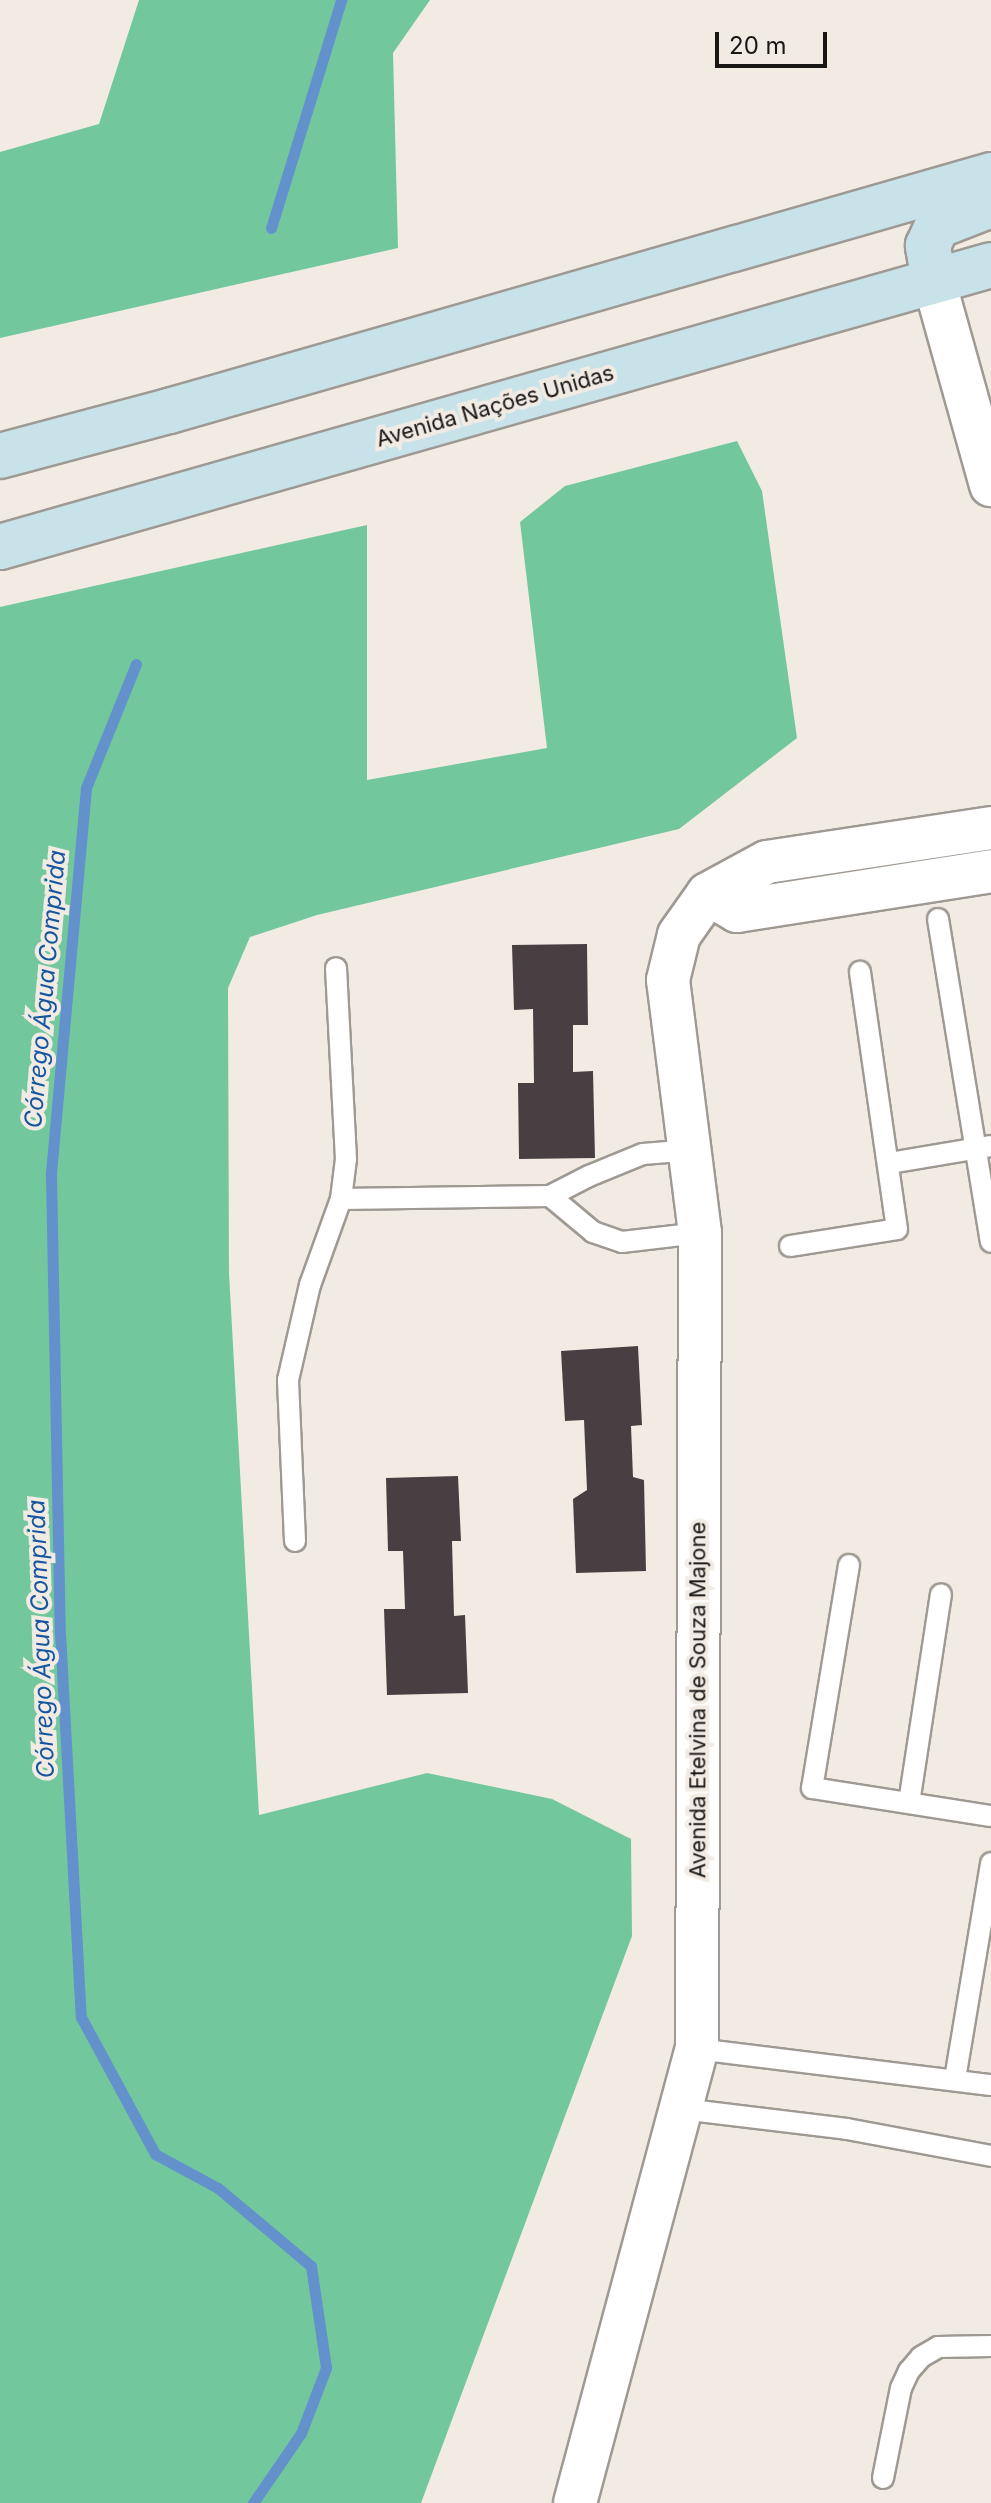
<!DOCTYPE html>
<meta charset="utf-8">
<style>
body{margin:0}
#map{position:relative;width:991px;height:2503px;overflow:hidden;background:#f1ebe4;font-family:Inter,sans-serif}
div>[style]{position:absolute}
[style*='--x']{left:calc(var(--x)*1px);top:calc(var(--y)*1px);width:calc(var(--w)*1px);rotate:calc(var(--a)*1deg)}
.forest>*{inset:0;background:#73c79d}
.stream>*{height:11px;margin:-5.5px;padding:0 5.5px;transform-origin:5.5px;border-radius:5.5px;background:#6291cc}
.building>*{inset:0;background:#473f42}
.roads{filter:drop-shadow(2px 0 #9f9993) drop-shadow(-2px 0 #9f9993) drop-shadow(0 2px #9f9993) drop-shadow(0 -2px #9f9993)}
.lane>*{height:20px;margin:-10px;padding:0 10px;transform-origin:10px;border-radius:10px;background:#fff}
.street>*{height:42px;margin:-21px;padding:0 21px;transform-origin:21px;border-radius:21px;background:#fff}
.secondary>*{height:44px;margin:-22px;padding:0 22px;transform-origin:22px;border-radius:22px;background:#c7e3e9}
span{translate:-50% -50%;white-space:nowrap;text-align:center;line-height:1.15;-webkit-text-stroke:8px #f1ebe4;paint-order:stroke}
.street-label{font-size:22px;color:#191715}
.water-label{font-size:24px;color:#16569f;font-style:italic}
.scale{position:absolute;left:715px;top:32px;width:112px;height:36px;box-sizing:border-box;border:4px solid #191715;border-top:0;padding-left:10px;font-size:24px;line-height:28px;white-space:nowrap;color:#191715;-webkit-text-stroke:6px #f1ebe4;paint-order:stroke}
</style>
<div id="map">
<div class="forest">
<i style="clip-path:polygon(139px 0,430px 0,393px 53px,398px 248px,0 338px,0 152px,99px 124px)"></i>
<i style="clip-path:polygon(737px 441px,762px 491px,797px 738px,679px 829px,317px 915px,250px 937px,228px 988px,229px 1273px,259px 1815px,427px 1773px,552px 1799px,631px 1839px,632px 1936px,421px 2503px,0 2503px,0 607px,367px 525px,367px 780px,547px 748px,520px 522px,565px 486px)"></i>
</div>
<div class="stream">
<i style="--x:271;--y:228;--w:239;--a:-72.9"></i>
<i style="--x:136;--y:664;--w:134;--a:112"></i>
<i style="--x:86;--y:788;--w:389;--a:95.2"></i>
<i style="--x:51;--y:1175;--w:458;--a:88.9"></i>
<i style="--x:60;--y:1633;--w:385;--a:86.9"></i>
<i style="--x:81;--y:2017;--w:156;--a:61.6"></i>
<i style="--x:155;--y:2154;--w:72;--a:28.4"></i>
<i style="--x:218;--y:2188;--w:121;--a:40"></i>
<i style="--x:311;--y:2266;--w:103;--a:81.6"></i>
<i style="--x:326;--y:2368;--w:70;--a:111"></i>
<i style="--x:301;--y:2433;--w:85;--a:124.4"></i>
</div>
<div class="building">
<i style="clip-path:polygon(587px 944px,588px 1025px,573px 1025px,573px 1072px,593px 1071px,595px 1158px,519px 1159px,518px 1083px,534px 1083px,533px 1009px,514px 1010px,512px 945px)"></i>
<i style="clip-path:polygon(638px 1346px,642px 1425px,631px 1426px,633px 1477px,644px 1480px,646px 1571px,576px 1573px,573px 1499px,587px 1490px,584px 1420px,565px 1421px,561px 1351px)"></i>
<i style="clip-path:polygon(458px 1476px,461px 1541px,452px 1541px,454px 1616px,465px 1615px,468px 1693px,387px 1695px,384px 1609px,405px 1609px,403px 1551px,388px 1551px,386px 1478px)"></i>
</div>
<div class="roads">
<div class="lane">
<i style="--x:938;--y:919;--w:327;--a:80.7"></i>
<i style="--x:890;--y:1163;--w:102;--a:-9.6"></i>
<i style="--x:550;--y:1196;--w:56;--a:39.9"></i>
<i style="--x:593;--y:1232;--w:31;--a:19"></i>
<i style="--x:622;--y:1242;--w:79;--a:-6.6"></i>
<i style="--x:341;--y:1199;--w:209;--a:-0.8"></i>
<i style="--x:550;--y:1196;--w:44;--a:-27.1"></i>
<i style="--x:589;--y:1176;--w:58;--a:-22.2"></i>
<i style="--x:643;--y:1154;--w:49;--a:-4.7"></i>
<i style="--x:790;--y:1246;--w:108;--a:-9"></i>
<i style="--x:897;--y:1229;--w:260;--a:-98.2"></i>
<i style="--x:295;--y:1541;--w:161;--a:-92.5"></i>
<i style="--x:288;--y:1380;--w:98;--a:-77"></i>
<i style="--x:310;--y:1285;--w:91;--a:-70.2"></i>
<i style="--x:341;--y:1199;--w:40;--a:-82.9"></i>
<i style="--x:346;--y:1159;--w:191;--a:-93"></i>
<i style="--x:849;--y:1565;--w:226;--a:99.4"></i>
<i style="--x:812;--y:1788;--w:181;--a:8.9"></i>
<i style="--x:909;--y:1803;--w:211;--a:-81.3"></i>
<i style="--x:697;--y:2049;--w:296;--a:7"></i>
<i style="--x:955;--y:2079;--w:219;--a:-80.5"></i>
<i style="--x:682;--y:2109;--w:166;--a:6.9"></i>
<i style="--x:847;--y:2129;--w:147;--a:10.6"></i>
<i style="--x:883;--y:2478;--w:92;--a:-78.7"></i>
<i style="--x:901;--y:2388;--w:19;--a:-65"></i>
<i style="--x:909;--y:2371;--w:18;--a:-49"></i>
<i style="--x:921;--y:2357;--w:20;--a:-30"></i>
<i style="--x:938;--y:2347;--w:53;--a:-1.1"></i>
</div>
<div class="street">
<i style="--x:934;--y:281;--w:212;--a:74.4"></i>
<i style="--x:708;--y:894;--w:34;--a:30"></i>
<i style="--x:737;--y:911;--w:257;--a:-8.9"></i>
<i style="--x:575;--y:2503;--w:470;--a:-75"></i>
<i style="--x:697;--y:2049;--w:816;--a:-89.79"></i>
<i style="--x:700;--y:1233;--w:255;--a:-97.2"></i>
<i style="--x:668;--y:980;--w:46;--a:-76.3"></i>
<i style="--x:679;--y:935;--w:50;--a:-54.7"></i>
<i style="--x:708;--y:894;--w:67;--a:-28.5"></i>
<i style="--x:767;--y:862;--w:227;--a:-8.6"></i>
</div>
<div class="secondary">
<i style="--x:934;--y:281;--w:36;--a:-100"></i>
<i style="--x:928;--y:246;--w:22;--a:-66"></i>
<i style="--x:937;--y:226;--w:58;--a:-21.3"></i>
<i style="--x:0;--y:456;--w:175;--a:-14.9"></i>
<i style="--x:169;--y:411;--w:855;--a:-16.02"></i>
<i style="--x:0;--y:547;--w:1030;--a:-15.88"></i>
</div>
</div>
<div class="street-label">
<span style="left:495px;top:406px;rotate:-16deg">Avenida Nações Unidas</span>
<span style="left:698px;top:1700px;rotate:-90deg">Avenida Etelvina de Souza Majone</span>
</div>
<div class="water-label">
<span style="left:45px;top:989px;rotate:-85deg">Córrego Água Comprida</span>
<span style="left:41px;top:1639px;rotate:-92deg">Córrego Água Comprida</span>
</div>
<div class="scale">20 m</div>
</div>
